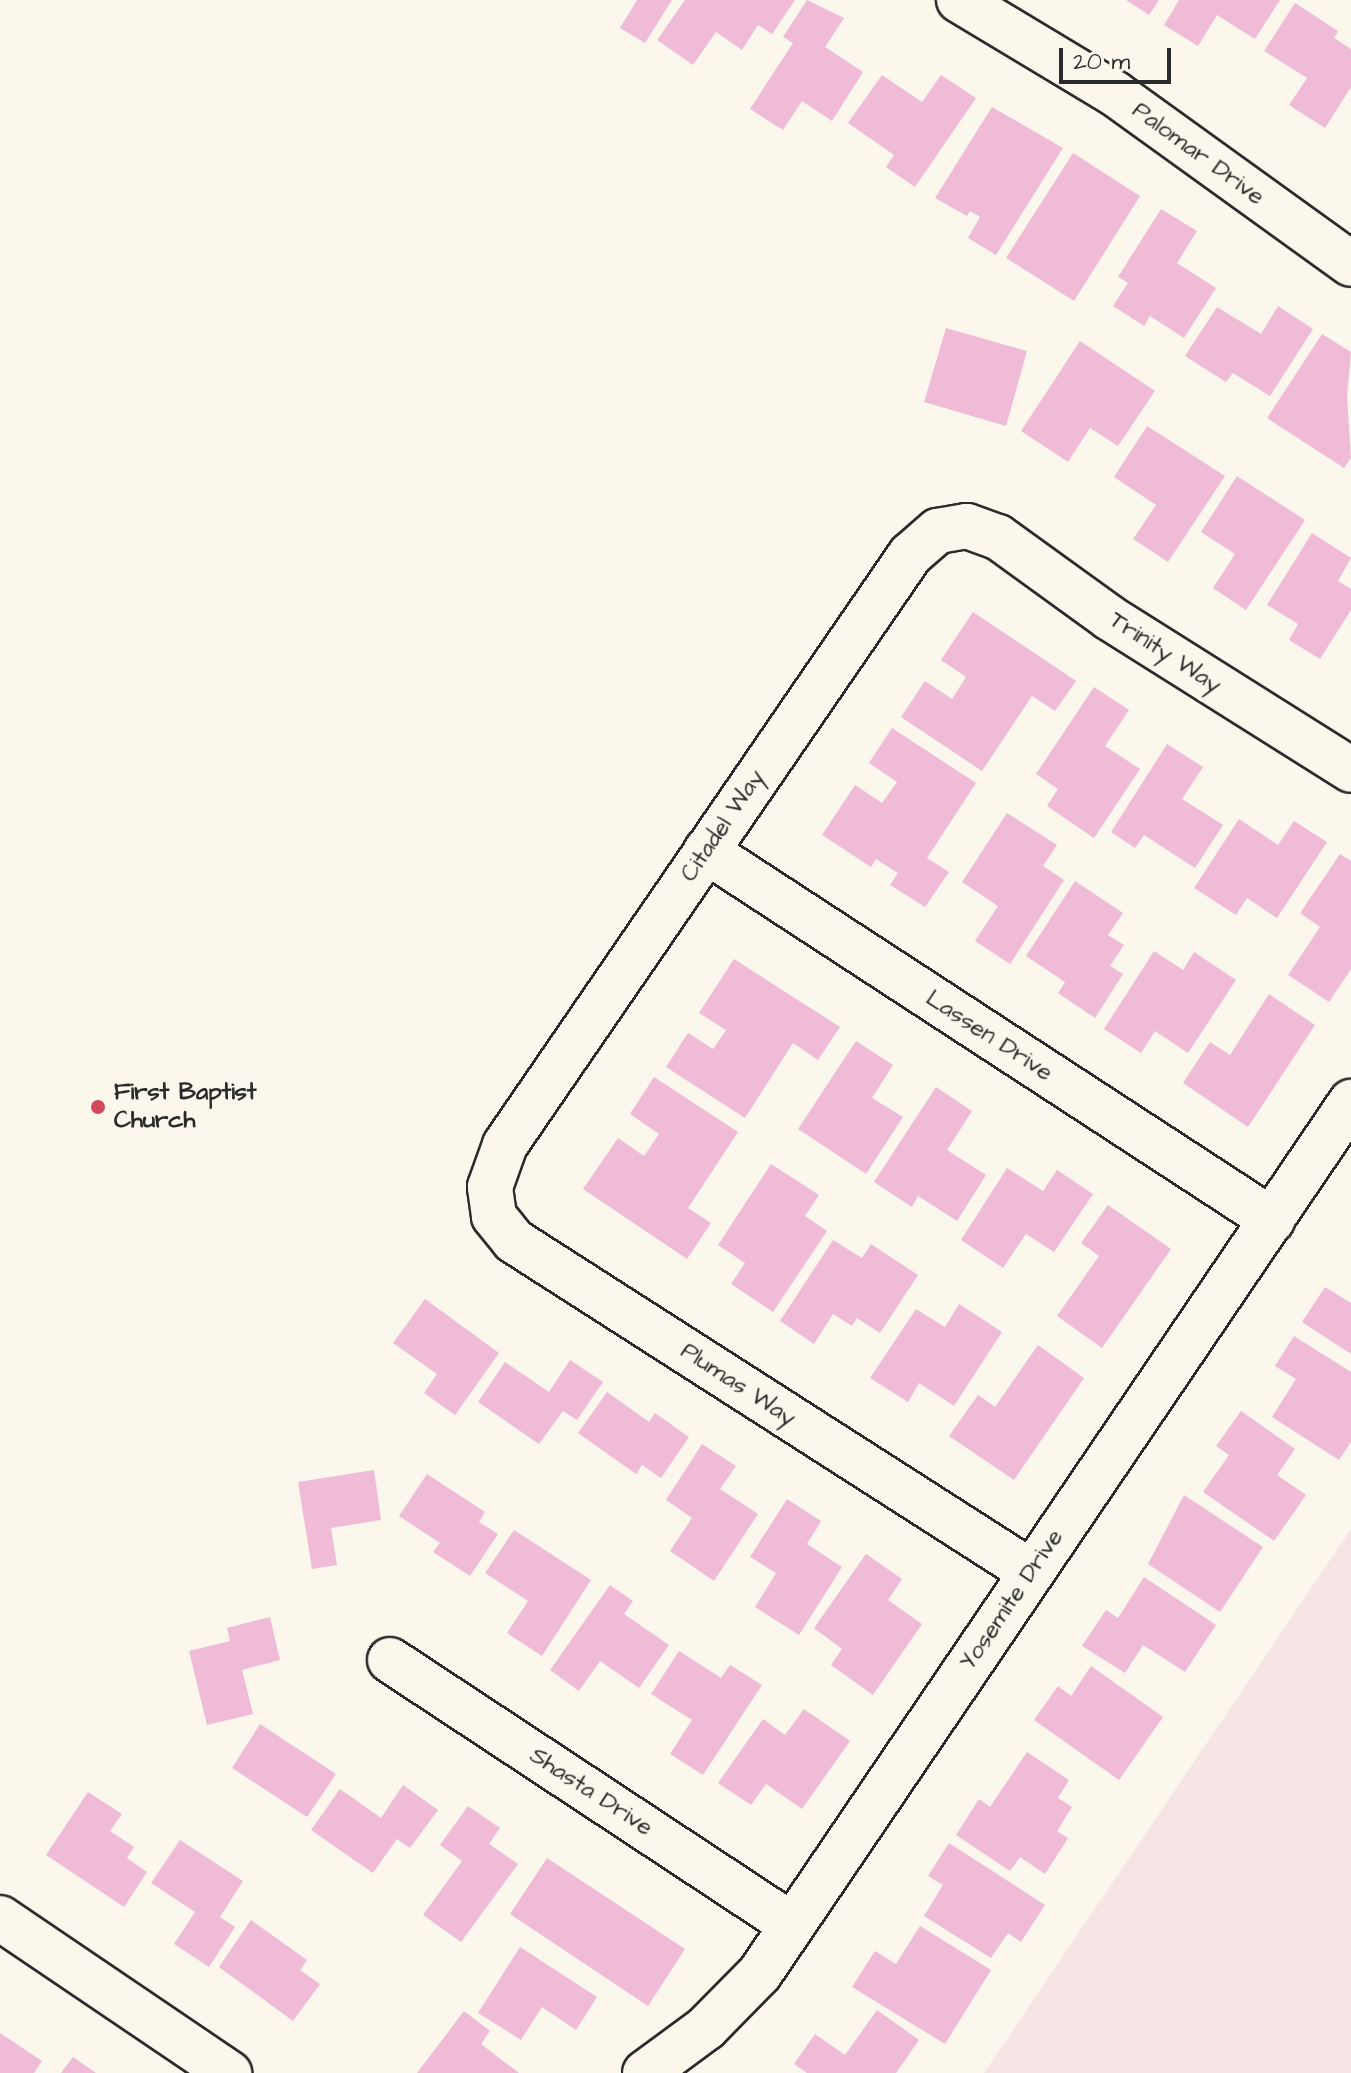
<!DOCTYPE html>
<style>
body{margin:0}
#map{position:relative;width:1351px;height:2073px;overflow:hidden;background:#fbf7ec;font-family:"Architects Daughter",sans-serif}
div>[style]{position:absolute}
[style*='--x']{left:calc(var(--x)*1px);top:calc(var(--y)*1px);width:calc(var(--w)*1px);rotate:calc(var(--a)*1deg)}
.built>*{inset:0;background:#f7e5e6}
.building>*{inset:0;background:#efbbd7}
.roads{filter:drop-shadow(2px 0 #2b2b2b) drop-shadow(-2px 0 #2b2b2b) drop-shadow(0 2px #2b2b2b) drop-shadow(0 -2px #2b2b2b)}
.minor>*{height:44px;margin:-22px;padding:0 22px;transform-origin:22px;border-radius:22px;background:#fbf7ec}
.dots>*{width:22px;height:22px;translate:-50% -50%;box-sizing:border-box;border:4px solid #fbf7ec;border-radius:50%}
span{translate:-50% -50%;white-space:nowrap;text-align:center;line-height:1.15;-webkit-text-stroke:8px #fbf7ec;paint-order:stroke}
.street-label{font-size:24px;color:#2b2b2b}
.poi-label{font-size:24px;color:#2b2b2b;font-weight:700}
.left{translate:0 -50%;text-align:left}
.scale{position:absolute;left:1059px;top:48px;width:112px;height:36px;box-sizing:border-box;border:4px solid #2b2b2b;border-top:0;padding-left:10px;font-size:24px;line-height:28px;white-space:nowrap;color:#2b2b2b;-webkit-text-stroke:6px #fbf7ec;paint-order:stroke}
</style>
<div id="map">
<div class="built">
<i style="clip-path:polygon(1351px 1529px,1351px 2073px,984px 2073px)"></i>
</div>
<div class="building">
<i style="clip-path:polygon(637px 0,672px 0,645px 43px,620px 28px)"></i>
<i style="clip-path:polygon(685px 0,795px 0,772px 34px,758px 25px,742px 50px,716px 32px,693px 65px,657px 40px)"></i>
<i style="clip-path:polygon(807px 0,844px 18px,825px 47px,863px 72px,832px 121px,802px 101px,783px 130px,750px 109px,793px 43px,783px 37px)"></i>
<i style="clip-path:polygon(1126px 0,1159px 0,1149px 15px)"></i>
<i style="clip-path:polygon(1179px 0,1280px 0,1255px 39px,1217px 15px,1198px 46px,1164px 25px)"></i>
<i style="clip-path:polygon(1295px 3px,1338px 31px,1334px 38px,1351px 49px,1351px 87px,1325px 128px,1289px 105px,1307px 78px,1264px 51px)"></i>
<i style="clip-path:polygon(882px 75px,922px 102px,941px 75px,976px 98px,915px 187px,886px 167px,894px 155px,848px 123px)"></i>
<i style="clip-path:polygon(992px 107px,1063px 148px,996px 255px,968px 238px,980px 217px,970px 211px,967px 216px,935px 198px)"></i>
<i style="clip-path:polygon(1073px 153px,1140px 196px,1074px 301px,1006px 258px)"></i>
<i style="clip-path:polygon(1161px 209px,1197px 231px,1177px 263px,1216px 288px,1184px 338px,1150px 316px,1144px 326px,1113px 306px,1128px 283px,1118px 277px)"></i>
<i style="clip-path:polygon(1278px 306px,1313px 329px,1270px 396px,1233px 373px,1226px 382px,1185px 356px,1217px 307px,1261px 334px)"></i>
<i style="clip-path:polygon(946px 328px,1027px 351px,1006px 426px,924px 402px)"></i>
<i style="clip-path:polygon(1322px 334px,1351px 352px,1347px 396px,1351px 458px,1344px 468px,1267px 418px)"></i>
<i style="clip-path:polygon(1080px 341px,1155px 391px,1118px 446px,1090px 428px,1068px 462px,1021px 431px)"></i>
<i style="clip-path:polygon(1147px 426px,1225px 476px,1168px 562px,1133px 539px,1156px 505px,1114px 477px)"></i>
<i style="clip-path:polygon(1237px 476px,1305px 520px,1246px 610px,1213px 588px,1235px 554px,1201px 532px)"></i>
<i style="clip-path:polygon(1312px 533px,1351px 558px,1338px 581px,1351px 589px,1351px 610px,1320px 659px,1289px 640px,1298px 624px,1267px 605px)"></i>
<i style="clip-path:polygon(973px 612px,1076px 681px,1055px 711px,1032px 696px,982px 771px,901px 717px,925px 681px,952px 699px,966px 677px,941px 660px)"></i>
<i style="clip-path:polygon(1094px 687px,1129px 710px,1105px 746px,1140px 769px,1094px 838px,1047px 806px,1058px 789px,1036px 774px)"></i>
<i style="clip-path:polygon(892px 728px,976px 783px,927px 858px,949px 872px,925px 907px,890px 885px,898px 873px,876px 859px,871px 867px,822px 835px,855px 785px,882px 803px,897px 782px,869px 763px)"></i>
<i style="clip-path:polygon(1167px 744px,1203px 767px,1182px 799px,1223px 825px,1195px 868px,1144px 835px,1135px 848px,1111px 832px)"></i>
<i style="clip-path:polygon(1007px 813px,1057px 845px,1043px 866px,1064px 880px,1010px 964px,975px 941px,998px 906px,962px 882px)"></i>
<i style="clip-path:polygon(1239px 819px,1278px 845px,1294px 821px,1327px 842px,1277px 918px,1247px 898px,1236px 915px,1194px 888px)"></i>
<i style="clip-path:polygon(1340px 854px,1351px 861px,1351px 969px,1329px 1002px,1288px 975px,1320px 927px,1300px 913px)"></i>
<i style="clip-path:polygon(1075px 881px,1123px 913px,1108px 935px,1124px 945px,1110px 966px,1123px 974px,1095px 1018px,1058px 993px,1065px 982px,1026px 956px)"></i>
<i style="clip-path:polygon(1154px 951px,1183px 970px,1194px 952px,1236px 980px,1188px 1053px,1155px 1031px,1141px 1053px,1104px 1029px)"></i>
<i style="clip-path:polygon(734px 959px,840px 1027px,818px 1060px,793px 1043px,745px 1118px,666px 1067px,688px 1033px,713px 1049px,726px 1030px,699px 1013px)"></i>
<i style="clip-path:polygon(1269px 994px,1315px 1025px,1248px 1127px,1183px 1083px,1210px 1042px,1230px 1055px)"></i>
<i style="clip-path:polygon(856px 1041px,893px 1065px,872px 1098px,903px 1117px,866px 1174px,798px 1129px)"></i>
<i style="clip-path:polygon(654px 1077px,738px 1132px,688px 1208px,711px 1223px,687px 1259px,583px 1189px,618px 1138px,644px 1156px,659px 1134px,630px 1114px)"></i>
<i style="clip-path:polygon(936px 1087px,972px 1111px,947px 1150px,986px 1175px,957px 1221px,918px 1196px,912px 1207px,874px 1182px)"></i>
<i style="clip-path:polygon(771px 1164px,819px 1195px,805px 1216px,827px 1231px,773px 1312px,731px 1284px,745px 1263px,718px 1245px)"></i>
<i style="clip-path:polygon(1007px 1168px,1043px 1191px,1057px 1170px,1093px 1194px,1054px 1252px,1026px 1234px,1003px 1268px,961px 1240px)"></i>
<i style="clip-path:polygon(1108px 1205px,1171px 1249px,1102px 1348px,1057px 1316px,1099px 1256px,1081px 1243px)"></i>
<i style="clip-path:polygon(833px 1240px,862px 1258px,871px 1244px,918px 1275px,880px 1333px,857px 1318px,852px 1326px,833px 1314px,814px 1344px,780px 1321px)"></i>
<i style="clip-path:polygon(1325px 1287px,1351px 1303px,1351px 1354px,1302px 1322px)"></i>
<i style="clip-path:polygon(425px 1299px,499px 1353px,455px 1415px,424px 1393px,437px 1374px,393px 1343px)"></i>
<i style="clip-path:polygon(959px 1304px,1002px 1332px,954px 1406px,919px 1383px,908px 1402px,870px 1378px,916px 1309px,945px 1327px)"></i>
<i style="clip-path:polygon(1294px 1336px,1351px 1372px,1351px 1442px,1339px 1460px,1272px 1417px,1296px 1379px,1275px 1366px)"></i>
<i style="clip-path:polygon(1038px 1345px,1084px 1378px,1014px 1480px,949px 1436px,978px 1395px,995px 1407px)"></i>
<i style="clip-path:polygon(570px 1360px,603px 1382px,577px 1420px,563px 1411px,539px 1444px,478px 1402px,505px 1362px,549px 1392px)"></i>
<i style="clip-path:polygon(607px 1392px,649px 1422px,655px 1413px,689px 1437px,661px 1478px,642px 1465px,636px 1474px,578px 1433px)"></i>
<i style="clip-path:polygon(1241px 1411px,1295px 1449px,1277px 1475px,1306px 1495px,1274px 1541px,1203px 1492px,1229px 1455px,1216px 1446px)"></i>
<i style="clip-path:polygon(702px 1444px,736px 1466px,720px 1489px,758px 1514px,714px 1581px,670px 1551px,692px 1518px,666px 1500px)"></i>
<i style="clip-path:polygon(374px 1470px,381px 1520px,331px 1528px,337px 1565px,312px 1569px,298px 1482px)"></i>
<i style="clip-path:polygon(427px 1474px,485px 1512px,479px 1522px,498px 1534px,470px 1576px,433px 1552px,440px 1543px,399px 1516px)"></i>
<i style="clip-path:polygon(1184px 1495px,1263px 1547px,1220px 1612px,1148px 1564px)"></i>
<i style="clip-path:polygon(787px 1499px,821px 1521px,807px 1544px,842px 1567px,799px 1635px,755px 1607px,776px 1573px,750px 1557px)"></i>
<i style="clip-path:polygon(514px 1530px,591px 1580px,542px 1656px,507px 1633px,528px 1601px,485px 1573px)"></i>
<i style="clip-path:polygon(866px 1554px,902px 1579px,888px 1600px,922px 1624px,873px 1695px,831px 1665px,842px 1649px,814px 1628px)"></i>
<i style="clip-path:polygon(1144px 1577px,1216px 1625px,1185px 1672px,1143px 1645px,1125px 1673px,1082px 1646px,1106px 1610px,1118px 1618px)"></i>
<i style="clip-path:polygon(610px 1585px,633px 1601px,624px 1614px,669px 1645px,639px 1688px,600px 1661px,579px 1691px,550px 1670px)"></i>
<i style="clip-path:polygon(270px 1617px,280px 1660px,242px 1670px,253px 1714px,207px 1725px,189px 1651px,230px 1641px,227px 1628px)"></i>
<i style="clip-path:polygon(679px 1651px,721px 1678px,730px 1665px,762px 1685px,703px 1775px,670px 1754px,692px 1720px,651px 1694px)"></i>
<i style="clip-path:polygon(1091px 1666px,1163px 1717px,1119px 1780px,1034px 1720px,1058px 1686px,1071px 1696px)"></i>
<i style="clip-path:polygon(804px 1709px,850px 1741px,802px 1809px,766px 1784px,751px 1805px,718px 1783px,763px 1719px,785px 1735px)"></i>
<i style="clip-path:polygon(260px 1724px,336px 1774px,307px 1817px,232px 1768px)"></i>
<i style="clip-path:polygon(1027px 1752px,1069px 1780px,1058px 1798px,1072px 1807px,1057px 1831px,1068px 1838px,1045px 1874px,1020px 1857px,1010px 1871px,956px 1835px,979px 1799px,990px 1807px)"></i>
<i style="clip-path:polygon(403px 1785px,438px 1810px,410px 1848px,397px 1839px,373px 1873px,311px 1830px,340px 1789px,381px 1818px)"></i>
<i style="clip-path:polygon(88px 1792px,122px 1814px,110px 1831px,134px 1847px,127px 1858px,147px 1872px,124px 1907px,46px 1855px)"></i>
<i style="clip-path:polygon(468px 1806px,500px 1828px,489px 1844px,518px 1864px,461px 1942px,423px 1915px,462px 1861px,440px 1845px)"></i>
<i style="clip-path:polygon(180px 1840px,243px 1881px,220px 1917px,235px 1927px,209px 1967px,174px 1944px,195px 1912px,151px 1883px)"></i>
<i style="clip-path:polygon(949px 1843px,1045px 1905px,1021px 1942px,1008px 1933px,991px 1958px,924px 1916px,943px 1885px,928px 1876px)"></i>
<i style="clip-path:polygon(547px 1858px,685px 1949px,648px 2006px,510px 1914px)"></i>
<i style="clip-path:polygon(251px 1920px,307px 1960px,300px 1970px,320px 1984px,293px 2021px,219px 1967px)"></i>
<i style="clip-path:polygon(920px 1926px,991px 1970px,945px 2044px,852px 1987px,875px 1951px,896px 1964px)"></i>
<i style="clip-path:polygon(520px 1947px,597px 1997px,576px 2030px,542px 2007px,521px 2040px,478px 2013px)"></i>
<i style="clip-path:polygon(877px 2010px,919px 2040px,896px 2073px,807px 2073px,794px 2064px,815px 2034px,845px 2055px)"></i>
<i style="clip-path:polygon(464px 2011px,490px 2031px,481px 2044px,519px 2073px,417px 2073px)"></i>
<i style="clip-path:polygon(0 2033px,42px 2061px,34px 2073px,0 2073px)"></i>
<i style="clip-path:polygon(73px 2057px,96px 2073px,61px 2073px)"></i>
</div>
<div class="roads">
<div class="minor">
<i style="--x:959;--y:0;--w:181;--a:31"></i>
<i style="--x:1114;--y:93;--w:292;--a:35.8"></i>
<i style="--x:706;--y:851;--w:676;--a:33.1"></i>
<i style="--x:1031;--y:1572;--w:614;--a:-147.37"></i>
<i style="--x:514;--y:1241;--w:32;--a:-129"></i>
<i style="--x:494;--y:1216;--w:29;--a:-98"></i>
<i style="--x:490;--y:1187;--w:45;--a:-70.3"></i>
<i style="--x:505;--y:1145;--w:716;--a:-55.53"></i>
<i style="--x:910;--y:555;--w:37;--a:-41"></i>
<i style="--x:938;--y:531;--w:29;--a:-10"></i>
<i style="--x:967;--y:526;--w:33;--a:20"></i>
<i style="--x:998;--y:537;--w:138;--a:35.9"></i>
<i style="--x:1110;--y:618;--w:285;--a:32.2"></i>
<i style="--x:390;--y:1660;--w:481;--a:33.4"></i>
<i style="--x:0;--y:1918;--w:277;--a:34.1"></i>
<i style="--x:645;--y:2073;--w:76;--a:-36.4"></i>
<i style="--x:706;--y:2028;--w:77;--a:-45.5"></i>
<i style="--x:760;--y:1973;--w:1053;--a:-55.84"></i>
</div>
</div>
<div class="dots">
<i style="left:98px;top:1107px;background:#d1495b"></i>
</div>
<div class="street-label">
<span style="left:1198px;top:154px;rotate:36deg">Palomar Drive</span>
<span style="left:1165px;top:653px;rotate:33deg">Trinity Way</span>
<span style="left:723px;top:826px;rotate:-56deg">Citadel Way</span>
<span style="left:989px;top:1036px;rotate:33deg">Lassen Drive</span>
<span style="left:738px;top:1385px;rotate:33deg">Plumas Way</span>
<span style="left:1012px;top:1600px;rotate:-56deg">Yosemite Drive</span>
<span style="left:591px;top:1792px;rotate:33deg">Shasta Drive</span>
</div>
<div class="poi-label">
<span class="left" style="left:114px;top:1107px">First Baptist<br>Church</span>
</div>
<div class="scale">20 m</div>
</div>
